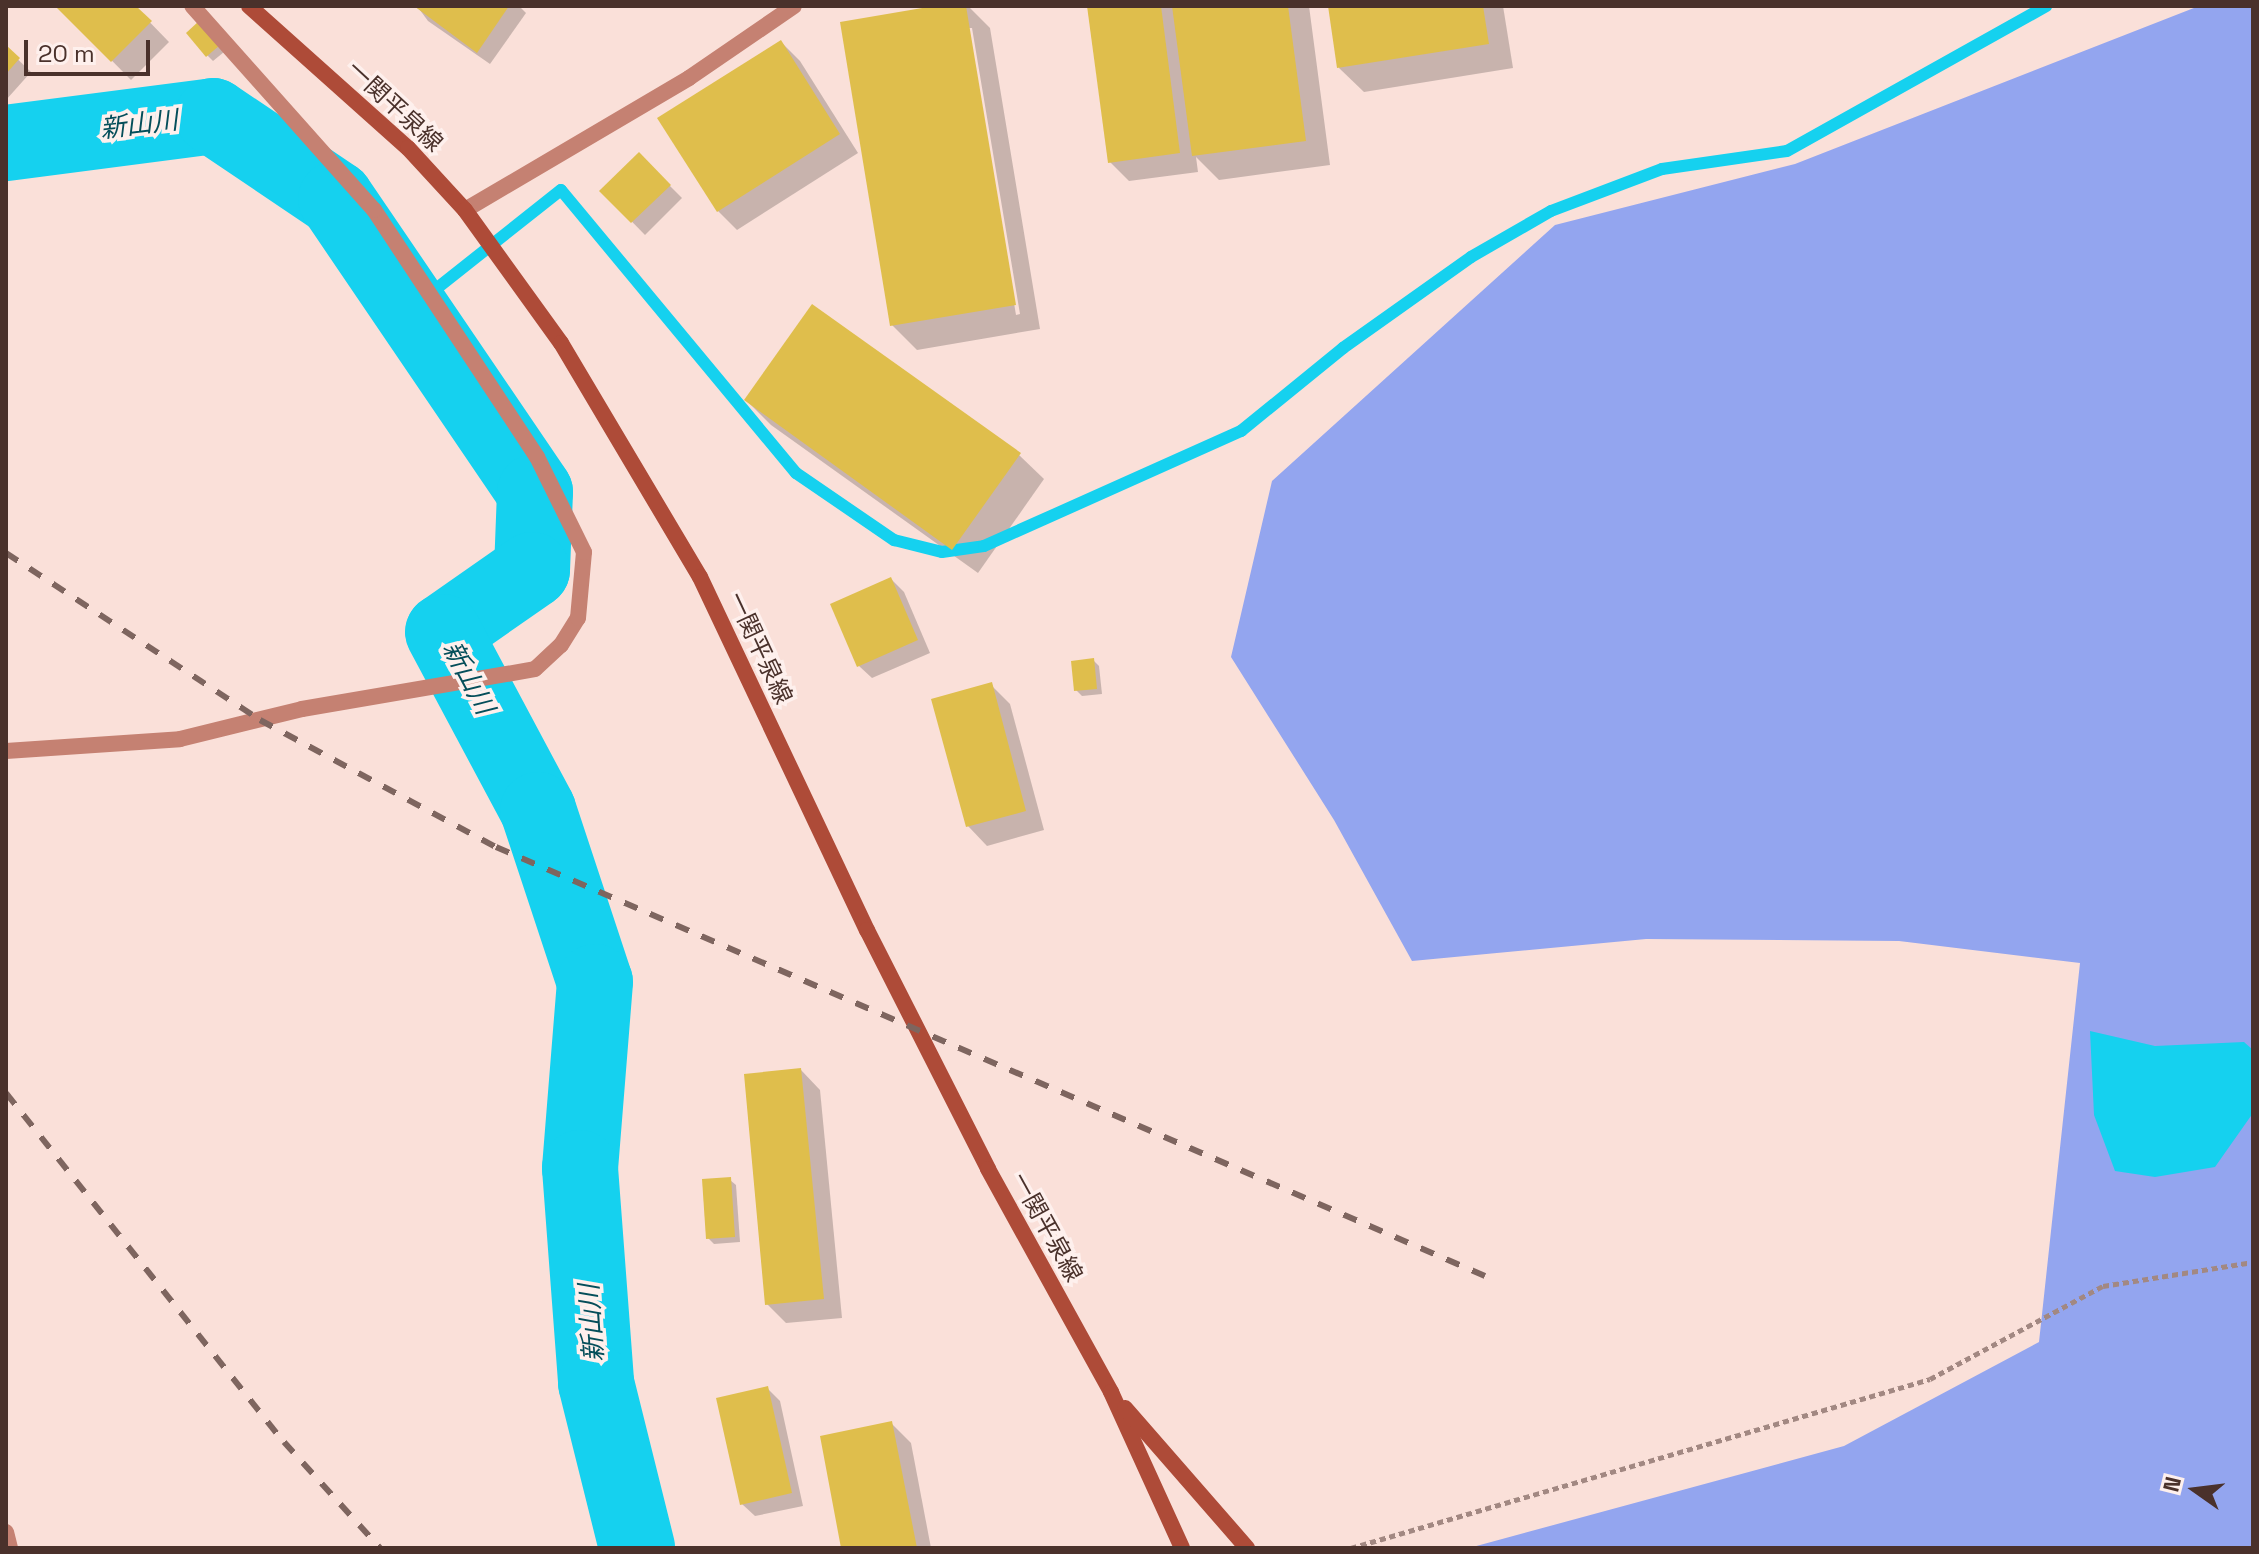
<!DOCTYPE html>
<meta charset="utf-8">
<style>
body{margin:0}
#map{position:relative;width:2259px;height:1554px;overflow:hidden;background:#fae0d9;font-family:"Space Grotesk","Noto Sans JP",sans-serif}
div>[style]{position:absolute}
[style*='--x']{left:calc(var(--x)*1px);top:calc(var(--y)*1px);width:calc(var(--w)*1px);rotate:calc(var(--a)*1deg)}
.forest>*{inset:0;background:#93a5ef}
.water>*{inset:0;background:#15d1ef}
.shadow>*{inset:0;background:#0003}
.stream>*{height:12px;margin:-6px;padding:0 6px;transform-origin:6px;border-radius:6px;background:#15d1ef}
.river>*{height:76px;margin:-38px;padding:0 38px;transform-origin:38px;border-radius:38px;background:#15d1ef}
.building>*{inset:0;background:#dfbe4c}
.path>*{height:5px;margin-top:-2.5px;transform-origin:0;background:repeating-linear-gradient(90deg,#a28882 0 6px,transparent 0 10px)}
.minor>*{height:16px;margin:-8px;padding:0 8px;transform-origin:8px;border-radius:8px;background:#c58172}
.secondary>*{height:16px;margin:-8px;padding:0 8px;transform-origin:8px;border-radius:8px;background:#ae4b38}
.rail>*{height:6px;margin-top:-3px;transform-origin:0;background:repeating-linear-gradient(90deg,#7e655f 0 14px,transparent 0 28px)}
span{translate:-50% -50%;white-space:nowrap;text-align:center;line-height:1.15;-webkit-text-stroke:7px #fef0ed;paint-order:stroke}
.street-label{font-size:24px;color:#4a312b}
.water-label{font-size:26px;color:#054e5a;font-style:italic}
.frame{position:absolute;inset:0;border:8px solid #4a312b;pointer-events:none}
.north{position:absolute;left:2155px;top:1450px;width:80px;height:80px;-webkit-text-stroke:6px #fef0ed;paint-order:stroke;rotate:284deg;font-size:22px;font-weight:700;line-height:32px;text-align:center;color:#4a312b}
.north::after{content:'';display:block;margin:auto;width:28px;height:36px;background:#4a312b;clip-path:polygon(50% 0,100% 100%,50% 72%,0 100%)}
.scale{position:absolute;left:24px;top:40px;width:126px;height:36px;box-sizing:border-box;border:4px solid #4a312b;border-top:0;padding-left:10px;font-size:24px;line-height:28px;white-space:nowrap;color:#4a312b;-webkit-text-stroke:6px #fef0ed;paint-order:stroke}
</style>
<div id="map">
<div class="forest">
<i style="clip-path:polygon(2199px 6px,2253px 6px,2253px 1548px,1469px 1548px,1844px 1446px,2039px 1342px,2080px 963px,1899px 941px,1646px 939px,1412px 961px,1334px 820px,1231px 657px,1272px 481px,1555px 225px,1795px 164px)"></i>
</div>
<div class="water">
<i style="clip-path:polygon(2090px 1031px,2155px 1046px,2244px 1042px,2253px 1050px,2253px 1113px,2215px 1167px,2155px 1177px,2115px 1171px,2094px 1115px)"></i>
</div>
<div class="shadow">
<i style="clip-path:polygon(58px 6px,134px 6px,169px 42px,131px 80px)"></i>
<i style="clip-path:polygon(417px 6px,519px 6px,526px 13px,490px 64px,428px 21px)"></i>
<i style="clip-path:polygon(evenodd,946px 6px,968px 6px,990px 28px,1040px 329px,917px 350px,892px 325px,946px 6px,968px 28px,972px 28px,1020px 314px,1016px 315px,968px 28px)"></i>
<i style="clip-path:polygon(1089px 6px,1309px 6px,1330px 165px,1219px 180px,1196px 157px,1198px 172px,1129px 181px,1110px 162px)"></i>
<i style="clip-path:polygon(1330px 6px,1503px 6px,1513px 68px,1364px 92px,1339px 68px)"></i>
<i style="clip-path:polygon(199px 24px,224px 52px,213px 61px,207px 55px)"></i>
<i style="clip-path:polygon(781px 42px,800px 61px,858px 153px,737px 230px,718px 211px)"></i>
<i style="clip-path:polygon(6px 48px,31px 72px,6px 100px)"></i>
<i style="clip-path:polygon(639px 155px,682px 198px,645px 235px,602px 191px)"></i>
<i style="clip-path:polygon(746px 400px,1019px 455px,1044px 479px,978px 573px,771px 425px)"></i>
<i style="clip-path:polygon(891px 579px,904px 592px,930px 653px,872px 678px,859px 666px)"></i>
<i style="clip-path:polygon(1093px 660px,1099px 666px,1102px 694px,1082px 696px,1076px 690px)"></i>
<i style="clip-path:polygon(991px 685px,1010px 704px,1044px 830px,987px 846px,968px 826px)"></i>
<i style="clip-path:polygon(801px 1070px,820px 1090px,842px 1318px,786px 1323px,767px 1304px)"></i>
<i style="clip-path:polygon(730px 1180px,736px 1185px,740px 1242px,714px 1244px,708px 1238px)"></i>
<i style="clip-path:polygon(767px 1388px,780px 1401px,803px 1506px,755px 1516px,742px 1504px)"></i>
<i style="clip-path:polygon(892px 1424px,911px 1443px,931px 1548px,843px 1548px)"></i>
</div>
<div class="stream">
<i style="--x:412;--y:308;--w:190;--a:-38.4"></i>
<i style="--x:561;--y:190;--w:368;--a:50.3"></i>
<i style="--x:796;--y:473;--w:119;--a:34.4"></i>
<i style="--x:894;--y:540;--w:49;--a:14"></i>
<i style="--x:942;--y:552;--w:42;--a:-8.1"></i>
<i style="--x:984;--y:546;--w:282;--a:-24.1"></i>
<i style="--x:1241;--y:431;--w:132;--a:-39.1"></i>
<i style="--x:1343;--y:348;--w:157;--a:-35.4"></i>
<i style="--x:1471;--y:257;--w:92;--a:-29.9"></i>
<i style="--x:1551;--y:211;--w:119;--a:-20.7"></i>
<i style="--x:1662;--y:169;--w:126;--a:-8.2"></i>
<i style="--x:1787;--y:151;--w:297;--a:-29.2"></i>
</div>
<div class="river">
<i style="--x:6;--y:143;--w:209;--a:-7.4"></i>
<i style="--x:213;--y:116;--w:148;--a:34"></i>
<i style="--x:336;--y:199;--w:354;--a:55.8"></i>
<i style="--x:535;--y:492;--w:78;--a:92.2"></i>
<i style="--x:532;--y:570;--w:108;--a:145.1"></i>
<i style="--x:443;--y:632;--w:202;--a:61.9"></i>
<i style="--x:538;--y:810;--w:181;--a:71.7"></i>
<i style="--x:595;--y:982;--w:187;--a:94.6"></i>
<i style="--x:580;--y:1168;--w:216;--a:85.7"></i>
<i style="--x:596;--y:1383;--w:170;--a:76"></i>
</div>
<div class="building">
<i style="clip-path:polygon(55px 6px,136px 6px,152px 21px,111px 62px)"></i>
<i style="clip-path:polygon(414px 6px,509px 6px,477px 53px)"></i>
<i style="clip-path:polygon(934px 6px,966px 6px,1016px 305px,890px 326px,840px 22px)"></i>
<i style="clip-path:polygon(1087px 6px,1161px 6px,1180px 153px,1108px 163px)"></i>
<i style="clip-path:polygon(1172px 6px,1288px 6px,1306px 141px,1192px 156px)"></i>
<i style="clip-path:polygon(1328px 6px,1483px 6px,1489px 44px,1337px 68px)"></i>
<i style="clip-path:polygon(199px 21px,220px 45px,206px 57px,186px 33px)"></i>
<i style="clip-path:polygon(781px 40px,840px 134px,717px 212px,657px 118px)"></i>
<i style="clip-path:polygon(6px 45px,20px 58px,6px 74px)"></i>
<i style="clip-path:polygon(639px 152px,671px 185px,631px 223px,599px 191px)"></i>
<i style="clip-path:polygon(812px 304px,1021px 453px,952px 550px,744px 400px)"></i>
<i style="clip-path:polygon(891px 577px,918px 640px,857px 667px,830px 604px)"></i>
<i style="clip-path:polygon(1094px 658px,1097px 689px,1074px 691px,1071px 661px)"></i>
<i style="clip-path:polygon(992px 682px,1026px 811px,966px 827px,931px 699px)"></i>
<i style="clip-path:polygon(801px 1068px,824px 1299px,765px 1305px,744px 1074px)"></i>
<i style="clip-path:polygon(731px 1177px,735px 1237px,706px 1239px,702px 1179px)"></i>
<i style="clip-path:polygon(768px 1386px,792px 1493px,740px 1505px,716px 1398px)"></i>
<i style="clip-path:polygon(892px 1421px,917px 1548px,841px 1548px,820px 1436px)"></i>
</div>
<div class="path">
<i style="--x:1351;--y:1548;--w:603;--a:-16.27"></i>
<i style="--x:1930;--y:1379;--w:196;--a:-28.3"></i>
<i style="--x:2103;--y:1286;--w:152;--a:-9.1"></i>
</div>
<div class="minor">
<i style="--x:465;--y:210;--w:260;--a:-30.5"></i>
<i style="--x:689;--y:78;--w:127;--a:-34.4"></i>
<i style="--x:6;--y:751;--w:174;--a:-3.9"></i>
<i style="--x:180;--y:739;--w:126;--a:-13.8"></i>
<i style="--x:302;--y:709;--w:236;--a:-9.7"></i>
<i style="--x:535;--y:669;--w:35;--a:-43"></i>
<i style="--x:561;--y:645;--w:32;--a:-58"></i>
<i style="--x:578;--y:618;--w:66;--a:-84.8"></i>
<i style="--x:584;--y:552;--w:106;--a:-116.3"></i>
<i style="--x:537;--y:457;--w:296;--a:-123.4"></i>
<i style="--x:374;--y:210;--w:273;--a:-131.7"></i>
<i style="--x:6;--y:1532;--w:16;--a:76"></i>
</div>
<div class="secondary">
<i style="--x:249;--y:6;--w:213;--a:41.8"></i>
<i style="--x:408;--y:148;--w:84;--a:47.4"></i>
<i style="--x:465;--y:210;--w:164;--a:54.2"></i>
<i style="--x:561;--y:343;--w:272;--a:59.3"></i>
<i style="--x:700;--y:577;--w:391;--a:64.7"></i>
<i style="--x:867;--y:930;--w:268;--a:63.1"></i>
<i style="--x:988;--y:1169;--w:255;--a:61.1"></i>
<i style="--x:1111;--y:1392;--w:171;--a:65.5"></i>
<i style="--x:1125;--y:1408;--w:186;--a:48.9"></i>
</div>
<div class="rail">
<i style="--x:6;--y:553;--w:304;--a:33.3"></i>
<i style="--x:260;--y:720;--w:268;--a:28.3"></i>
<i style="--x:496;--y:847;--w:1078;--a:23.45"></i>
<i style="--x:6;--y:1093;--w:446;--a:51.5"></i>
<i style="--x:284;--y:1442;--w:143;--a:47.8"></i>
</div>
<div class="street-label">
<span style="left:395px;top:106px;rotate:43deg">一関平泉線</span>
<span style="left:760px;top:648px;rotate:65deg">一関平泉線</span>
<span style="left:1047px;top:1227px;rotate:61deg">一関平泉線</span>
</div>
<div class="water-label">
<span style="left:139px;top:125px;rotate:-7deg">新山川</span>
<span style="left:468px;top:678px;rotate:62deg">新山川</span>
<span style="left:592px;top:1323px;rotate:-94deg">新山川</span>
</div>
<div class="frame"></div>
<div class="north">N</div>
<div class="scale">20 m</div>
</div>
